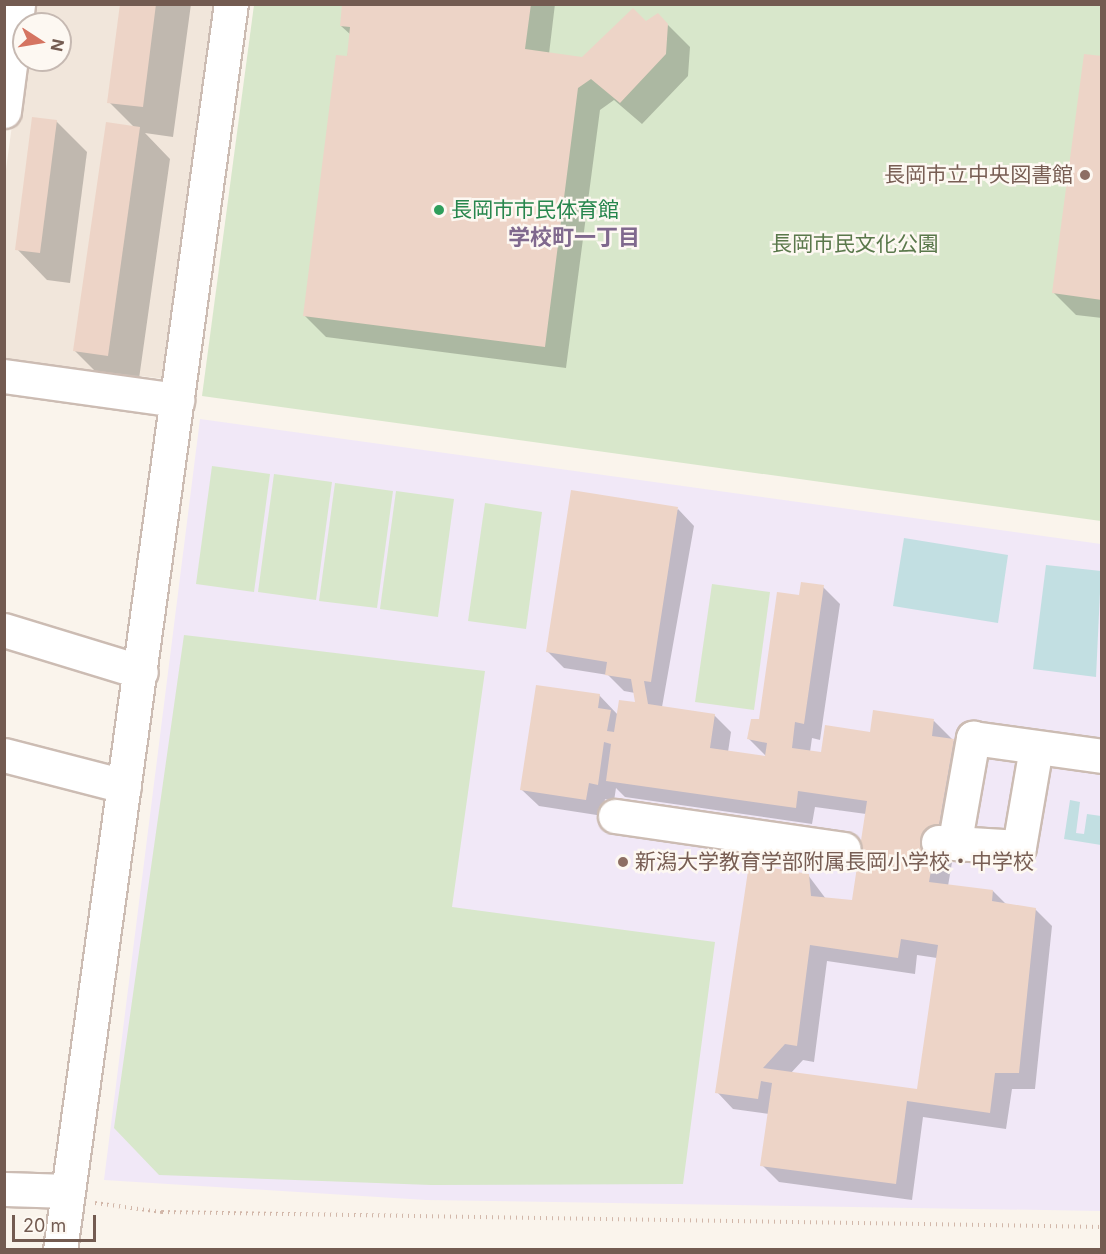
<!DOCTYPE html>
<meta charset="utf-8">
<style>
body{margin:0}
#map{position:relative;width:1106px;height:1254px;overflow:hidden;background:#faf4ec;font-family:Inter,"Noto Sans JP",sans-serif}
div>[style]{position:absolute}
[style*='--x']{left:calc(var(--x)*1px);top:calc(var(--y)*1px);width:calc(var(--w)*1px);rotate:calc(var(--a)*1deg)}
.residential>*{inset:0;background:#f1e6db}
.education>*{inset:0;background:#f1e8f7}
.green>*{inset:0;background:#d8e7cb}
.water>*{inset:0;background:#c2dfe2}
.shadow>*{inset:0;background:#0003}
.building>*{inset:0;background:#edd4c7}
.path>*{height:4px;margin-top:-2px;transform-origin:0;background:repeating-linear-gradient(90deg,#d2b7a9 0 1.5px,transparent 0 6px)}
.roads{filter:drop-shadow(2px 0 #ccbcb3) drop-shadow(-2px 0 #ccbcb3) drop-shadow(0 2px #ccbcb3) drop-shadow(0 -2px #ccbcb3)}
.minor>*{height:33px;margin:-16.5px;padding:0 16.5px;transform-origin:16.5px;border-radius:16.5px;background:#fff}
.dots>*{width:16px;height:16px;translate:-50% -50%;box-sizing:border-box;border:3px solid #fdf8f2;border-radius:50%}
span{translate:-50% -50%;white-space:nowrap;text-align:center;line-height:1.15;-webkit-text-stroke:5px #fdf8f2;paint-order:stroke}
.education-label{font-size:21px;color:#785e54}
.right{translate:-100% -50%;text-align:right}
.left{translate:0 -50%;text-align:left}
.leisure-label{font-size:21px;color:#27864d}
.park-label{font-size:21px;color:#5a784b}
.neighbourhood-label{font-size:22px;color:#80698e;font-weight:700}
.frame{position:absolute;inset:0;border:6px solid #735b51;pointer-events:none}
.north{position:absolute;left:12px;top:12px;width:60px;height:60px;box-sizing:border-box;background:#fdf8f2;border:2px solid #c6b9b2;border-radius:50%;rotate:102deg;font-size:16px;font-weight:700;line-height:24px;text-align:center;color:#735b51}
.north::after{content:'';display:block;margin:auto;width:21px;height:27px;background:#d57461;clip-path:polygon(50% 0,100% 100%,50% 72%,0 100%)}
.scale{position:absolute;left:12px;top:1215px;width:84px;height:27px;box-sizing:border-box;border:3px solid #735b51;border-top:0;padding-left:8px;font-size:18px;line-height:21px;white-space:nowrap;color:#735b51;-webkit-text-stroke:4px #fdf8f2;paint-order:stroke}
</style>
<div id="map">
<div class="residential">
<i style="clip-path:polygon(28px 5px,216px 5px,166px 379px,5px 360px,4px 184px,24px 37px,24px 60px,60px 60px,60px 24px,26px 24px)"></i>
</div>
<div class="education">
<i style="clip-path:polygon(200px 419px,1101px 544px,1101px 1211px,426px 1200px,104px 1180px)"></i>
</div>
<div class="green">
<i style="clip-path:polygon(254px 5px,1101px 5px,1101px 521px,202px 396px)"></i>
<i style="clip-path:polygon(212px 466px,270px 474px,254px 592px,196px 584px)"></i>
<i style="clip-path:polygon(274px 474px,332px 482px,316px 600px,258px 592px)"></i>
<i style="clip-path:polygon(335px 483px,393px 491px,377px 608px,319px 601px)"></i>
<i style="clip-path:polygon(396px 491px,454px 499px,438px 617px,380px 609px)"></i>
<i style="clip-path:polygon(485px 503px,542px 512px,526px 629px,468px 621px)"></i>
<i style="clip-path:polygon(712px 584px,770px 592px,754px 710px,695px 702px)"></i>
<i style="clip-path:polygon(184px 635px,485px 671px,452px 907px,715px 942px,683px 1184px,431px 1185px,159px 1175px,114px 1128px)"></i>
</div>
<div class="water">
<i style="clip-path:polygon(904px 538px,1008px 555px,998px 623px,893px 606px)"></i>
<i style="clip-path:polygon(1046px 565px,1101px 571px,1096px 677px,1033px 669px)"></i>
<i style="clip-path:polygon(1070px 800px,1080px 802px,1076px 833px,1084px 834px,1087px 814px,1101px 816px,1101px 845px,1064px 839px)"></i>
</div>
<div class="shadow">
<i style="clip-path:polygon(121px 4px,191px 4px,173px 137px,145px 133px,170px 159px,138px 386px,105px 381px,75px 351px,134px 127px,109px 102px)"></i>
<i style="clip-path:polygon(344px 4px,555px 4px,549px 54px,582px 58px,658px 15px,690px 47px,688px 76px,642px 124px,614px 100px,600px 110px,566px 368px,326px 337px,304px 315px,351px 35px,341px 26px)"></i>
<i style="clip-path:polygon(1102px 58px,1102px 318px,1076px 315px,1054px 293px)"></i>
<i style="clip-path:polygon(56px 121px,87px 152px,70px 283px,47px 280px,17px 249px)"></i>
<i style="clip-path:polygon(evenodd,678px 509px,694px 526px,662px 707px,714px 715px,731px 732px,728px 752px,768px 758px,749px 739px,760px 721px,801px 597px,823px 587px,840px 604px,820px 740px,812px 738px,810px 752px,822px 754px,871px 733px,934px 721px,970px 757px,948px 886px,993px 891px,1006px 904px,1035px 909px,1052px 926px,1035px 1089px,1012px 1089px,1006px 1129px,923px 1117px,912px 1200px,779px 1182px,762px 1165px,769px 1114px,733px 1109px,717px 1092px,808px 875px,826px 899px,853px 902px,866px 814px,815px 807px,812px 824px,625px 797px,616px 788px,614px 801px,605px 799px,603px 816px,539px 806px,522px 790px,599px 695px,618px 715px,636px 704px,635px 693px,624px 691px,608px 675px,564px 668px,547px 651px,678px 509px,917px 955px,937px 958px,918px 1091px,790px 1074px,803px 1060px,814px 1062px,827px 961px,915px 974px,917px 955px)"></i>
</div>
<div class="building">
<i style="clip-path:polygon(120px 4px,156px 4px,143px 107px,107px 103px)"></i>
<i style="clip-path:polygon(342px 4px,531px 4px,525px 49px,582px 57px,633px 8px,646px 21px,658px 13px,668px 24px,666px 54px,620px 103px,591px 79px,578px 88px,545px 347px,303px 316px,336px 55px,347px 56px,350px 27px,340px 26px)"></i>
<i style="clip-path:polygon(1084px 54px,1102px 56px,1102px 300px,1052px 293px)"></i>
<i style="clip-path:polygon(32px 117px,57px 120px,40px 253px,15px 250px)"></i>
<i style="clip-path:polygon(106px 122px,140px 127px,108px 356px,73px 351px)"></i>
<i style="clip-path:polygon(evenodd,571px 490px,678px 507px,651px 682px,644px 681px,648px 704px,715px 714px,710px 748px,765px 756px,767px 743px,747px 739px,751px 719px,759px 719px,777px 592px,799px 595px,801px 582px,824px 585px,804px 724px,795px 722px,792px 748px,821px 752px,825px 725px,870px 732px,873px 710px,934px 719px,932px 736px,954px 739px,929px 882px,993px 890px,992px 901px,1036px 908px,1019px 1073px,995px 1073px,990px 1113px,907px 1101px,896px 1184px,760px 1166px,772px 1083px,761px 1081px,758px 1099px,715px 1093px,749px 864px,809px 874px,811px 896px,852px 900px,867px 801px,798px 791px,796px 808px,606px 781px,611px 744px,604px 742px,598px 785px,589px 783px,586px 800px,520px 790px,536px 685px,600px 694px,598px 708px,611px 710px,607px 731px,614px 732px,619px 700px,635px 702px,631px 679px,605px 675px,607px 662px,546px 652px,571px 490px,901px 939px,938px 945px,917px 1089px,763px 1068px,785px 1044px,797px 1046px,810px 945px,898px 958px,901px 939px)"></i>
</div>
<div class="path">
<i style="--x:95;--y:1203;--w:68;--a:7.7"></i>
<i style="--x:162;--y:1212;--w:940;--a:0.91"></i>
</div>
<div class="roads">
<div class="minor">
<i style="--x:4;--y:111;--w:108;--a:-82.5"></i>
<i style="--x:4;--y:376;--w:175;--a:7.9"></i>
<i style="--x:4;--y:630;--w:143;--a:17"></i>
<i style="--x:4;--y:755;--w:124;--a:14.5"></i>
<i style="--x:615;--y:816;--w:231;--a:8.2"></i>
<i style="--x:955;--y:840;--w:104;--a:-80"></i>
<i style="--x:973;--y:738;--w:130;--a:7.9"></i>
<i style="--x:938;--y:842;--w:81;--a:3.5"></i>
<i style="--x:1019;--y:847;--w:100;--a:-80.3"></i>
<i style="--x:4;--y:1189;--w:63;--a:1.8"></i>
<i style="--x:60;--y:1250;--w:1258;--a:-82.19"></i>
</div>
</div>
<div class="dots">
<i style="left:1085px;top:175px;background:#8d6e63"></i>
<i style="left:439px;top:210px;background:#2e9e5b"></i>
<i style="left:623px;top:862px;background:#8d6e63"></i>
</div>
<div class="education-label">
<span class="right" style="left:1073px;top:175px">長岡市立中央図書館</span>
<span class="left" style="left:635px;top:862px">新潟大学教育学部附属長岡小学校・中学校</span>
</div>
<div class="leisure-label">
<span class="left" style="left:451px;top:210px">長岡市市民体育館</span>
</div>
<div class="park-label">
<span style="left:855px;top:244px">長岡市民文化公園</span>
</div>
<div class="neighbourhood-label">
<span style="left:574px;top:238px">学校町一丁目</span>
</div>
<div class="frame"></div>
<div class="north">N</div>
<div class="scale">20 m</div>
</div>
